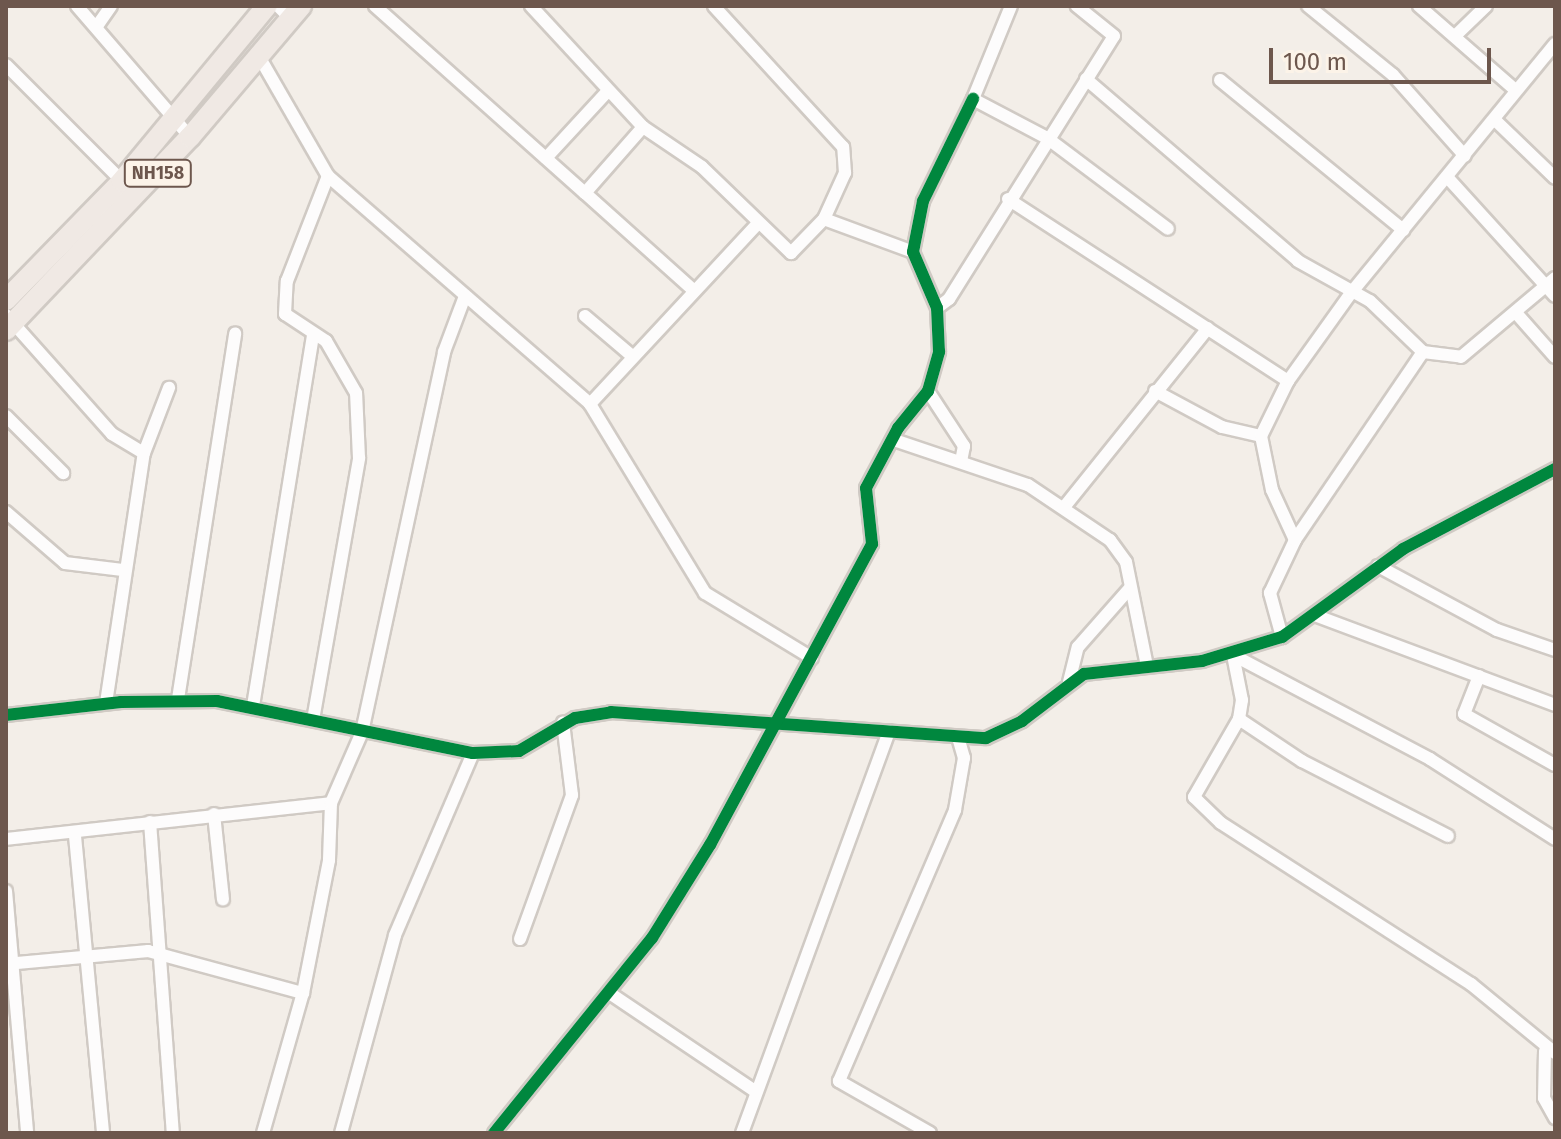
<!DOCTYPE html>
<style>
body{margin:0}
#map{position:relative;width:1561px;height:1139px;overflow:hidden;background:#f3eee8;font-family:"Fira Sans",sans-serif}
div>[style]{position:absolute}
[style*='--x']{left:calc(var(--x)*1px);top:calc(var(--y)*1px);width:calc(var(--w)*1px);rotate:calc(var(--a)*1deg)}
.roads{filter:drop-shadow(2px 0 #d0cac4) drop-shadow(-2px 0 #d0cac4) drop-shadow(0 2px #d0cac4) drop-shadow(0 -2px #d0cac4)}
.minor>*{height:12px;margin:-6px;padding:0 6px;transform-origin:6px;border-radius:6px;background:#fdfcfc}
.trunk>*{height:20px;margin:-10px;padding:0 10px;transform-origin:10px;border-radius:10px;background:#f0e9e4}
.cycleway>*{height:12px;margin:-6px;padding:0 6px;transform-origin:6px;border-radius:6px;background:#00873e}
span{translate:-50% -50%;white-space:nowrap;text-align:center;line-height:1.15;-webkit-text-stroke:7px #fcf3e8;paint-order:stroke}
.shield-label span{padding:2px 6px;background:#fcf3e8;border:2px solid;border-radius:6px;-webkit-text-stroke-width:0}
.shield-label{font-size:18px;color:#6d574d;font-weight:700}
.frame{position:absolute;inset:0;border:8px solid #6d574d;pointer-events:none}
.scale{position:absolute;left:1269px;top:48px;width:222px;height:36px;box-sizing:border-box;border:4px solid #6d574d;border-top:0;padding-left:10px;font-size:24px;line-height:28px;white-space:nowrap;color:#6d574d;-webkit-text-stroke:6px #fcf3e8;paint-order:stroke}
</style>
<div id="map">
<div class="roads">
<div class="minor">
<i style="--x:77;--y:6;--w:173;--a:49.2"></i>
<i style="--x:278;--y:6;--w:17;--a:45"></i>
<i style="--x:375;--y:6;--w:281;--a:41.7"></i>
<i style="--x:585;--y:193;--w:88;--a:-48.7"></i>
<i style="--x:643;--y:127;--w:165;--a:-132.8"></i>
<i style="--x:1011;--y:6;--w:100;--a:112.2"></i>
<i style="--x:973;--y:99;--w:84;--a:27.8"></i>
<i style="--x:1047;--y:138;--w:151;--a:36.9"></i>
<i style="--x:1308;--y:6;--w:109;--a:39.1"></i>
<i style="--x:1393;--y:75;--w:108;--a:48.4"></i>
<i style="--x:1419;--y:6;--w:126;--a:41.1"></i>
<i style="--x:97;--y:26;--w:24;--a:-55"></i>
<i style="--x:1455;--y:36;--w:43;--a:-44.1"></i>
<i style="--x:257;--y:53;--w:142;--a:60"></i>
<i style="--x:328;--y:176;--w:347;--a:41"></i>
<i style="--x:590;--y:404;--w:221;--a:58.7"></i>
<i style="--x:705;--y:593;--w:125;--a:31.3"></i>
<i style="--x:6;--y:65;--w:170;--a:45"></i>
<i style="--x:1086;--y:79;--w:279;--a:40.6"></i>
<i style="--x:1298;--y:261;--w:82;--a:29.1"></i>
<i style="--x:1370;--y:301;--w:74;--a:43.9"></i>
<i style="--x:1423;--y:352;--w:38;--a:7"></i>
<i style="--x:1461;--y:357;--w:123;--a:-40"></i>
<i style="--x:1220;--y:80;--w:237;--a:39.3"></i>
<i style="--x:1495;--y:120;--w:83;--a:44"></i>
<i style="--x:643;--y:127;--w:71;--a:34.1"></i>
<i style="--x:702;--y:167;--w:124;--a:44"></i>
<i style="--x:791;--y:253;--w:47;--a:-45.9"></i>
<i style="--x:824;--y:219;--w:51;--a:-65.5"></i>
<i style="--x:845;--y:173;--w:26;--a:-94"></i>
<i style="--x:843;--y:147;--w:191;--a:-132.5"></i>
<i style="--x:546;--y:158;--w:90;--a:-47.3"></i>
<i style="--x:1448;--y:178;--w:159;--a:47.8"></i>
<i style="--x:585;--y:193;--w:145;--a:41.9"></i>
<i style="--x:1008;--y:199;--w:334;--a:33"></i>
<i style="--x:824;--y:219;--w:95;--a:20.3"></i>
<i style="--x:937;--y:308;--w:15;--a:-37"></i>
<i style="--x:949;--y:299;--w:310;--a:-57.9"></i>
<i style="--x:1114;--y:36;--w:48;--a:-141"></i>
<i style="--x:1517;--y:314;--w:57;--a:48.5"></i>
<i style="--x:6;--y:315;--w:159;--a:48.3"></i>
<i style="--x:112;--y:434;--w:37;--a:31"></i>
<i style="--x:585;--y:316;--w:60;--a:40.3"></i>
<i style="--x:928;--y:391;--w:66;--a:56.8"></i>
<i style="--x:964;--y:446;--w:16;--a:101"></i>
<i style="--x:1155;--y:391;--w:76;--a:28.2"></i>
<i style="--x:1222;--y:427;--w:40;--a:13"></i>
<i style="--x:590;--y:404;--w:246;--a:-47.1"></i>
<i style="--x:6;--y:416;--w:81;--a:45"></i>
<i style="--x:894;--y:440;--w:141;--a:18.6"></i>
<i style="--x:1028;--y:485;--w:99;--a:33.9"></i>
<i style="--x:1110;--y:540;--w:27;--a:54"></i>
<i style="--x:1126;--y:562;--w:106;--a:78.6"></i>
<i style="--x:1065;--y:506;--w:228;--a:-51.2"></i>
<i style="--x:6;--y:512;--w:78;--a:40.8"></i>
<i style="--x:65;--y:563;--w:58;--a:6.9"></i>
<i style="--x:1295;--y:540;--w:55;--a:-114.7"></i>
<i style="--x:1272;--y:490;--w:55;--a:-101.5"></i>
<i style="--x:1261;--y:436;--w:61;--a:-63.9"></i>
<i style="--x:1288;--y:381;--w:108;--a:-54.4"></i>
<i style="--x:1351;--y:293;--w:322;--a:-50.7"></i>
<i style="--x:1378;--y:566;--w:135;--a:28.3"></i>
<i style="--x:1497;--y:630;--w:61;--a:19"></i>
<i style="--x:1317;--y:616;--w:254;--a:20.5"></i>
<i style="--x:1282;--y:637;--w:46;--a:-105.3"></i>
<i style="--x:1270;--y:593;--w:59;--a:-64.7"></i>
<i style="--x:1295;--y:540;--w:227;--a:-55.8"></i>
<i style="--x:1233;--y:655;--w:46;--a:78.7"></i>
<i style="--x:1242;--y:700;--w:19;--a:99"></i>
<i style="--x:1239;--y:719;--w:90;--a:120"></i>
<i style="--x:1194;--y:797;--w:37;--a:44"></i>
<i style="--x:1221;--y:823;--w:297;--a:32.8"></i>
<i style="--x:1471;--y:984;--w:109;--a:39.4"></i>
<i style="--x:1233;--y:655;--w:223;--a:27.8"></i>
<i style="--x:1430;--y:759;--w:148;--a:32.6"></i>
<i style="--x:1479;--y:676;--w:41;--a:111.5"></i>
<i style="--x:1464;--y:714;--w:104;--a:29.3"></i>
<i style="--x:1069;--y:682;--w:36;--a:-76"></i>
<i style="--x:1078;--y:647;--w:79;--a:-48.6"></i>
<i style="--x:178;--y:699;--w:370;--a:-81.1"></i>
<i style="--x:106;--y:703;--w:253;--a:-81.4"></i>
<i style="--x:144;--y:453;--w:70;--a:-69"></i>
<i style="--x:253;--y:706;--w:375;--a:-80.8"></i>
<i style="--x:6;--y:715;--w:116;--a:-6.4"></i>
<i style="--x:121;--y:702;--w:96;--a:-0.6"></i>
<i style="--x:217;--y:701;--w:261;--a:11.5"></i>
<i style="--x:473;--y:753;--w:46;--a:-2.5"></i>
<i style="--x:519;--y:751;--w:65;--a:-30.5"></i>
<i style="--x:575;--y:718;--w:36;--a:-9"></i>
<i style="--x:611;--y:712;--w:376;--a:4"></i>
<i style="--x:986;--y:738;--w:40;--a:-25"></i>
<i style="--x:1022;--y:721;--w:78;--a:-37.2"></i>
<i style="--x:1084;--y:674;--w:119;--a:-6.3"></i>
<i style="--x:1202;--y:661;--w:84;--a:-16.7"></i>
<i style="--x:1282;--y:637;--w:150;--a:-36"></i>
<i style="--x:1403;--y:549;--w:172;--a:-27.8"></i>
<i style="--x:1239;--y:719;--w:76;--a:33.7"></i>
<i style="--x:1302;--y:761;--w:164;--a:27.2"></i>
<i style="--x:313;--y:720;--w:266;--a:-80"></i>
<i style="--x:359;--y:458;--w:65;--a:-92.6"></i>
<i style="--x:356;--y:393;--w:60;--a:-120"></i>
<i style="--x:326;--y:341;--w:49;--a:-146.6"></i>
<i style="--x:285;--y:314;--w:33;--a:-87"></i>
<i style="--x:287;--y:281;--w:113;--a:-68.7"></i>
<i style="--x:214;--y:814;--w:86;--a:84"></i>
<i style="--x:150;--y:822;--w:312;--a:85.8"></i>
<i style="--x:75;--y:836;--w:298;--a:84.6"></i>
<i style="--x:6;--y:839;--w:327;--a:-6.3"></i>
<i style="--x:6;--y:891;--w:243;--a:85"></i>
<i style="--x:520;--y:939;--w:153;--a:-70.1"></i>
<i style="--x:572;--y:795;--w:73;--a:-97.1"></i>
<i style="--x:6;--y:964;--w:143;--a:-5.2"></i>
<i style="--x:148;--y:951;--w:161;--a:15.2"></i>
<i style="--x:611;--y:994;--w:174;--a:34"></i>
<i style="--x:1545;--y:1051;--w:47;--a:91.2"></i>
<i style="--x:1544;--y:1098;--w:23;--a:61"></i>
<i style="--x:263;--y:1133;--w:146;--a:-74.1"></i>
<i style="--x:303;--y:993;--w:136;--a:-78.9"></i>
<i style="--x:329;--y:860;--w:57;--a:-88"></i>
<i style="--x:331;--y:803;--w:77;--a:-66.4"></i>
<i style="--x:362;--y:732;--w:389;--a:-77.8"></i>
<i style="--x:444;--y:352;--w:60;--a:-69.4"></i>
<i style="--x:341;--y:1133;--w:205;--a:-74.7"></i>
<i style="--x:395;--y:935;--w:198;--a:-66.8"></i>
<i style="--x:494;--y:1133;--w:251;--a:-51"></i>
<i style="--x:652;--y:938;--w:110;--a:-58.1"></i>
<i style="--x:710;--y:845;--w:342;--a:-61.7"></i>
<i style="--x:872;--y:544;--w:56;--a:-96.1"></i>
<i style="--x:866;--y:488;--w:68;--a:-61.9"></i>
<i style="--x:898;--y:428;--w:48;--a:-51"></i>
<i style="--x:928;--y:391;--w:41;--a:-74.2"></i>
<i style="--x:939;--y:352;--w:44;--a:-92.6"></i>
<i style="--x:937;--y:308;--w:61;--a:-113.2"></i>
<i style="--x:913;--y:252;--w:52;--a:-78.9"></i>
<i style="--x:923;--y:201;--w:114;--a:-63.9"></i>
<i style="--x:742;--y:1133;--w:428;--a:-69.9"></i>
<i style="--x:930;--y:1133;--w:105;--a:-150.3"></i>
<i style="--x:839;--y:1081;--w:295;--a:-66.8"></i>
<i style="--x:955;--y:810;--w:53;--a:-80.2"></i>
<i style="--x:964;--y:758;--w:19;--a:-106"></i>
</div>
<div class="trunk">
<i style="--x:6;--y:300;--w:166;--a:-45.7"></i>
<i style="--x:122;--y:181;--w:227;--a:-50.4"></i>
<i style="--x:6;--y:330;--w:267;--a:-46.4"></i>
<i style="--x:190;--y:137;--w:172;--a:-49.7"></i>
</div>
</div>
<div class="cycleway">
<i style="--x:6;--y:715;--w:116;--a:-6.4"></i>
<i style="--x:121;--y:702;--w:96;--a:-0.6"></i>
<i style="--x:217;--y:701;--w:261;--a:11.5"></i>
<i style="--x:473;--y:753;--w:46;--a:-2.5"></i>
<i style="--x:519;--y:751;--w:65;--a:-30.5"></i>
<i style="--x:575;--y:718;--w:36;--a:-9"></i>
<i style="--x:611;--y:712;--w:376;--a:4"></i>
<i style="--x:986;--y:738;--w:40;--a:-25"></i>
<i style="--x:1022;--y:721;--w:78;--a:-37.2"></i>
<i style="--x:1084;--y:674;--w:119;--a:-6.3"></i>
<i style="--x:1202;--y:661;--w:84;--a:-16.7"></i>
<i style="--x:1282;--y:637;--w:150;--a:-36"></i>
<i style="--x:1403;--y:549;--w:172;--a:-27.8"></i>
<i style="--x:494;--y:1133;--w:251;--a:-51"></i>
<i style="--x:652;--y:938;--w:110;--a:-58.1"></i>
<i style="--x:710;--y:845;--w:342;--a:-61.7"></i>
<i style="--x:872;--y:544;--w:56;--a:-96.1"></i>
<i style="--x:866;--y:488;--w:68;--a:-61.9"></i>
<i style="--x:898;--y:428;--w:48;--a:-51"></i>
<i style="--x:928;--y:391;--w:41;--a:-74.2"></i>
<i style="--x:939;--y:352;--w:44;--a:-92.6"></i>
<i style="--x:937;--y:308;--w:61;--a:-113.2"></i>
<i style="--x:913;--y:252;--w:52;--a:-78.9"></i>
<i style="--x:923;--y:201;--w:114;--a:-63.9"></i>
</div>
<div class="shield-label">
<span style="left:158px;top:173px">NH158</span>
</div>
<div class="frame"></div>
<div class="scale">100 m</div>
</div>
